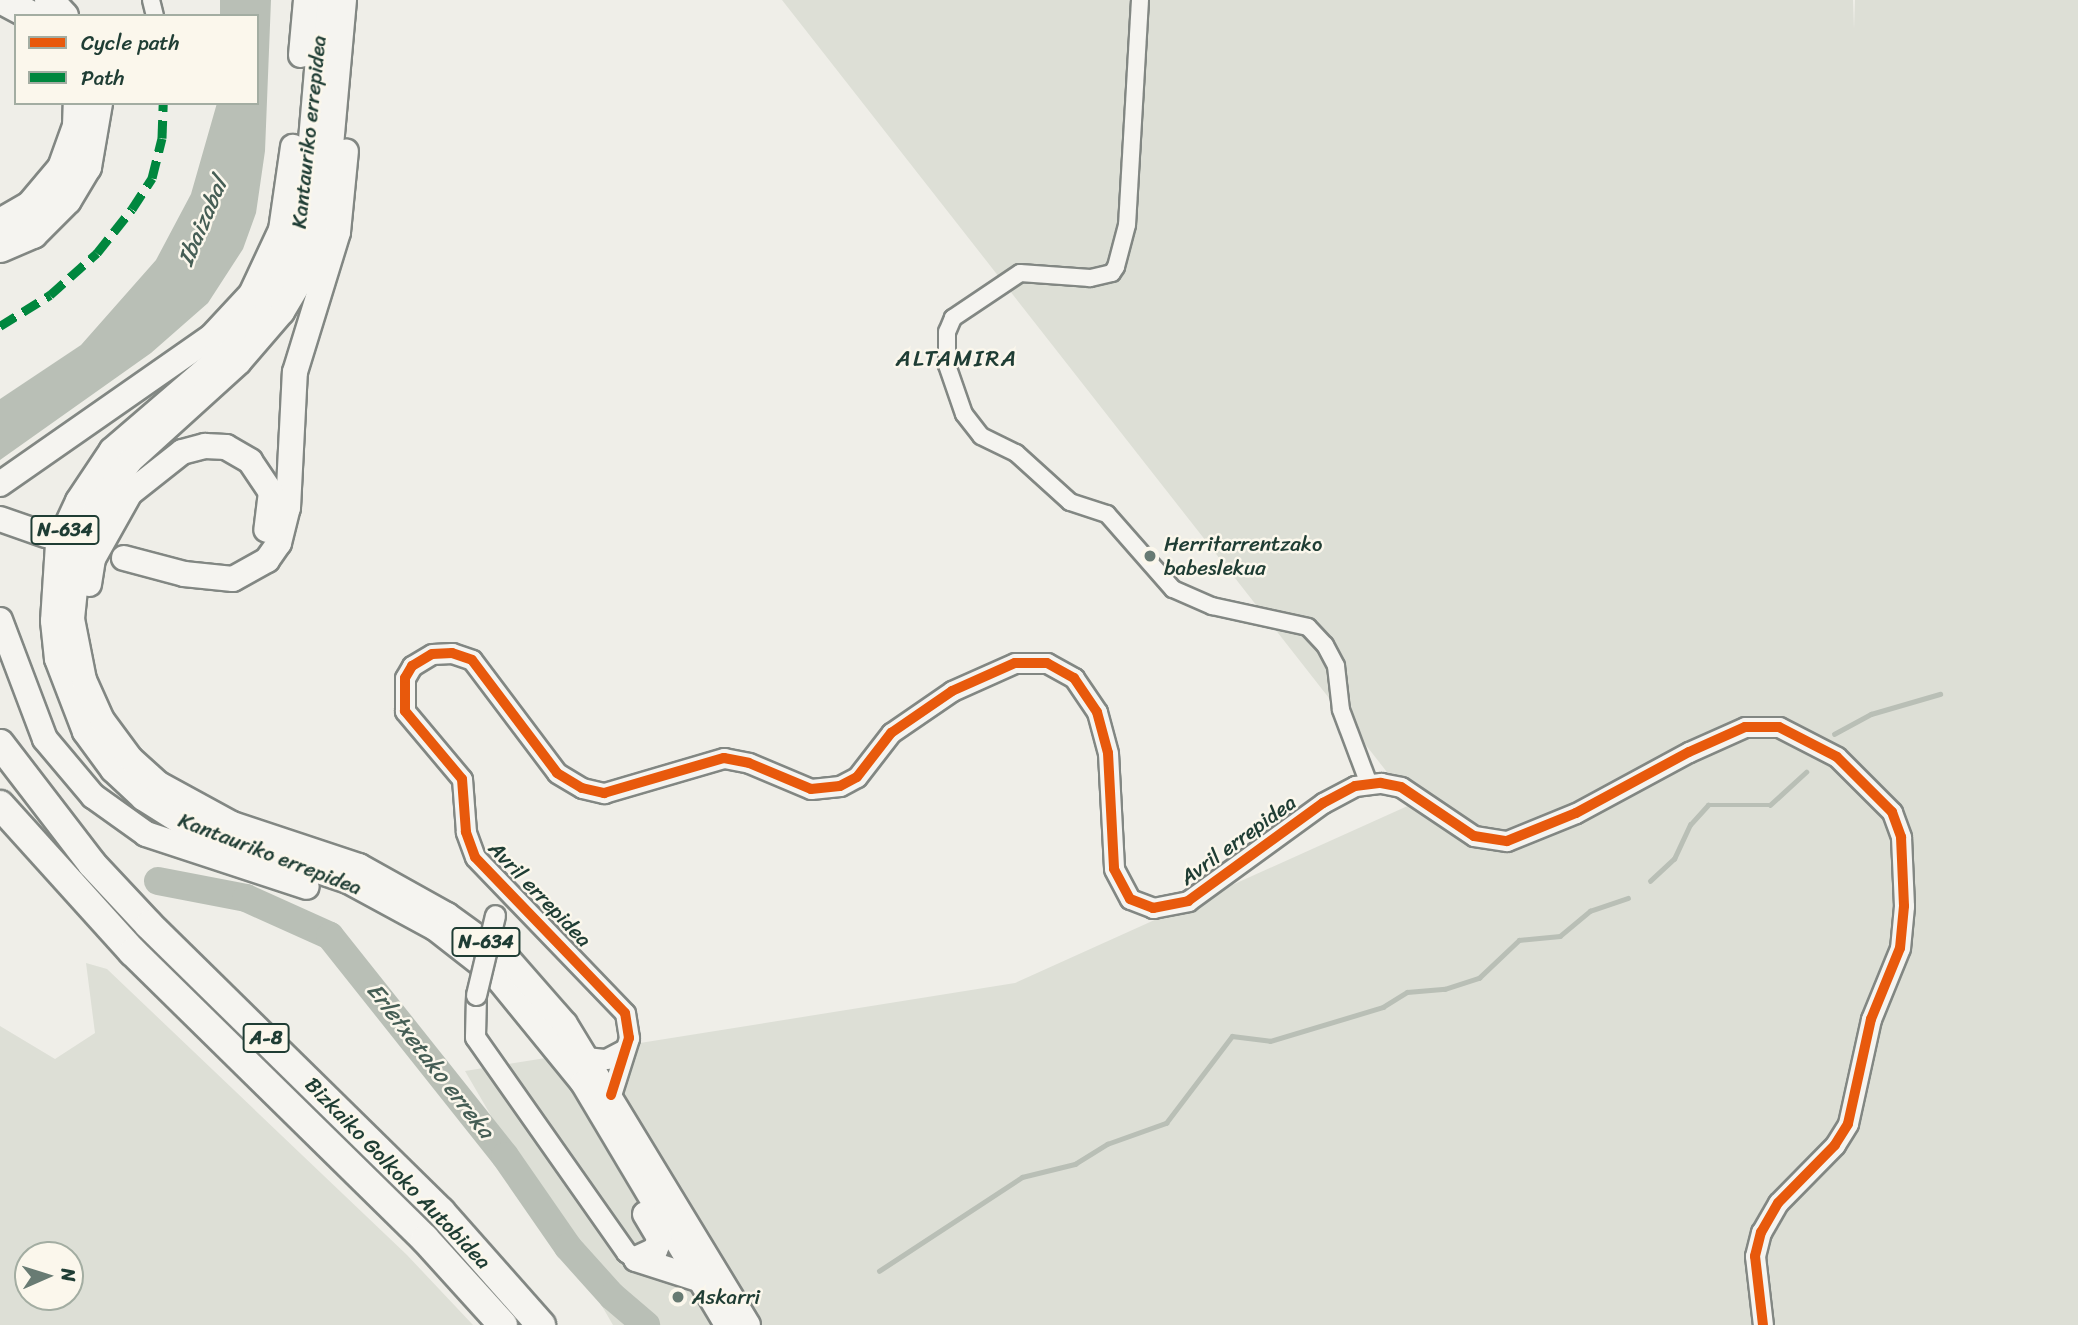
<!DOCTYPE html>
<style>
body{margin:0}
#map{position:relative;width:2078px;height:1325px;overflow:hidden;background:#efeee8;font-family:Sriracha,sans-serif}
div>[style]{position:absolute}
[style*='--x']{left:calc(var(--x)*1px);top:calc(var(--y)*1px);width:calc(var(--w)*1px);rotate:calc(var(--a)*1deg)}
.green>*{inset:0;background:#dddfd6}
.water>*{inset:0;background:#b9bfb6}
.stream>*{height:4.5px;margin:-2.25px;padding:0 2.25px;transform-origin:2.25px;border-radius:2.25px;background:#b9bfb6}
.river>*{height:28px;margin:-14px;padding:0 14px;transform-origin:14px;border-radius:14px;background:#b9bfb6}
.roads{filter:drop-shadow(2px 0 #828783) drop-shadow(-2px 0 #828783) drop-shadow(0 2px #828783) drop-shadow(0 -2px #828783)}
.minor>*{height:16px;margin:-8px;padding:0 8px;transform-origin:8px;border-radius:8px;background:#f5f4f0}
.tertiary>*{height:19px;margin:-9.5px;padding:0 9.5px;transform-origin:9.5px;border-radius:9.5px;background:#f5f4f0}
.trunk>*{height:24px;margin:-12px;padding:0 12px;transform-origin:12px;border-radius:12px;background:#f5f4f0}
.motorway>*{height:28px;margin:-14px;padding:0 14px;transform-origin:14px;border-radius:14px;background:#f5f4f0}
.bridges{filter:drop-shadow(2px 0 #828783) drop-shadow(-2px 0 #828783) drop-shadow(0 2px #828783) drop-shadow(0 -2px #828783)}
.tertiary-bridge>*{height:19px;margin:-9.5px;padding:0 9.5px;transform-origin:9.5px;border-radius:9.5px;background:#f5f4f0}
.quiet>*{height:9px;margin-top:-4.5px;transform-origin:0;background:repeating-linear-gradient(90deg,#00873e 0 18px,transparent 0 27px)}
.cycleway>*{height:10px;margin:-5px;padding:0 5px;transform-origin:5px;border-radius:5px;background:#e8590c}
.dots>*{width:19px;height:19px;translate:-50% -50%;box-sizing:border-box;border:4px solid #fbf7ec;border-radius:50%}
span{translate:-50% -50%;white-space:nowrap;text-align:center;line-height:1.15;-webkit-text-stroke:5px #fbf7ec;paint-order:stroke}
.shield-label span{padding:2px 5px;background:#fbf7ec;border:2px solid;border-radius:5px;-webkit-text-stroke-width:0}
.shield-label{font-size:19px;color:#1f3d34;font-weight:700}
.street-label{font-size:21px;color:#1f3d34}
.poi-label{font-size:21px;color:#1f3d34}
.left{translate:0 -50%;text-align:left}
.water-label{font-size:23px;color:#465e55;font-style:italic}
.neighbourhood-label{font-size:23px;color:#1f3d34;letter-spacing:2px}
.legend{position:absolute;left:14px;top:14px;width:245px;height:91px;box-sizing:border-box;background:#fbf7ec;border:2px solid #a3ada2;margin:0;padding:9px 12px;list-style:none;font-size:21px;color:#1f3d34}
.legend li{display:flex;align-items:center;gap:14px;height:35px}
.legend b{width:35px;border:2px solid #a3ada2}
.north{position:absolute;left:14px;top:1241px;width:70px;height:70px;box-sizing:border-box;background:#fbf7ec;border:2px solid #a3ada2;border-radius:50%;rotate:87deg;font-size:19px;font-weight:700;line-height:28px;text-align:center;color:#1f3d34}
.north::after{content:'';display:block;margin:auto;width:24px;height:32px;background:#687b73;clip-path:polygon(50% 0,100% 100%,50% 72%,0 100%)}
</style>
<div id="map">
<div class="green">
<i style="clip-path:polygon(782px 0,1853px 0,1854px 29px,1855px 0,2078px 0,2078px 1325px,613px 1325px,465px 1071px,1015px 983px,1412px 804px)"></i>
<i style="clip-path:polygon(evenodd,86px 963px,107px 969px,407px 1255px,473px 1325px,0 1325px,0 1026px,55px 1059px,95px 1033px,86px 963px,28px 1255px,70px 1255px,70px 1297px,28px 1297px,28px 1255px)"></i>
</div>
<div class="water">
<i style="clip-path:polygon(220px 0,271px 0,265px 151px,256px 213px,243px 249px,208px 303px,151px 353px,0 460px,0 399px,81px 345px,156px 260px,191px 194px,217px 103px,257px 103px,257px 16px,220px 16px)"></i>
</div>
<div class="stream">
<i style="--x:1834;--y:734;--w:42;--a:-28.4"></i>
<i style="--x:1871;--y:714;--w:72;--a:-16.2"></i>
<i style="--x:1650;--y:881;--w:33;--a:-43"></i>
<i style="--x:1674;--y:859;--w:38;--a:-65"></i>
<i style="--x:1690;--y:825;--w:27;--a:-48"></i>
<i style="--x:1708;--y:805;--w:62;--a:0"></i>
<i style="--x:1770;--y:805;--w:49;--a:-42.5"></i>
<i style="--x:879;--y:1271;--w:171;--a:-33.3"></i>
<i style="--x:1022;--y:1177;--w:55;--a:-13.8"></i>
<i style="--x:1075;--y:1164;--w:38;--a:-32"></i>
<i style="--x:1107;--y:1144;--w:63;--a:-19.6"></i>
<i style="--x:1166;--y:1123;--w:109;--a:-52.8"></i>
<i style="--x:1232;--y:1036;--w:38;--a:7"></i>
<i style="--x:1270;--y:1041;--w:118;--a:-16.7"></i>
<i style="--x:1383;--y:1007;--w:28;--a:-32"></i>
<i style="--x:1407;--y:992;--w:38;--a:-5"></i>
<i style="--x:1445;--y:989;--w:36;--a:-18"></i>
<i style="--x:1479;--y:978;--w:55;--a:-43.5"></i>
<i style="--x:1519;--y:940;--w:41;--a:-5.6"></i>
<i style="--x:1560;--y:936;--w:39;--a:-40"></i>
<i style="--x:1590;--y:911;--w:40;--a:-18.9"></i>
</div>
<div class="river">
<i style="--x:158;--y:881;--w:90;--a:10.9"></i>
<i style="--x:246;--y:898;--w:92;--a:24.3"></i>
<i style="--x:330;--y:936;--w:281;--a:51.5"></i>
<i style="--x:505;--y:1156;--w:111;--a:55.3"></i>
<i style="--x:568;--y:1247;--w:66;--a:48.1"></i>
<i style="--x:612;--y:1296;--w:45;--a:40.5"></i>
</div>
<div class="roads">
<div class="minor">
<i style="--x:151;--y:0;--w:16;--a:76"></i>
<i style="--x:1140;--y:0;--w:225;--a:93.3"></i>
<i style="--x:1127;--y:225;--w:43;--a:104.7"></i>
<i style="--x:1116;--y:267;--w:7;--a:124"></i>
<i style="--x:1112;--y:273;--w:23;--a:167"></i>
<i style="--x:1090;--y:278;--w:70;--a:-175.9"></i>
<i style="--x:1020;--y:273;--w:81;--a:146.1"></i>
<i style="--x:953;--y:318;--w:15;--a:113"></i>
<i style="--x:947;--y:332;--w:33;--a:90"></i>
<i style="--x:947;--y:365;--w:52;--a:70.9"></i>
<i style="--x:964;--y:414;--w:28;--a:52"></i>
<i style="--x:981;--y:436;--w:39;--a:26"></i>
<i style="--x:1016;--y:453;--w:73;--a:42.2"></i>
<i style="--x:1070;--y:502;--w:39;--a:18"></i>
<i style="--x:1107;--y:514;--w:100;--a:48.7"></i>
<i style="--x:1173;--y:589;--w:43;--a:23.6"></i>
<i style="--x:1212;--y:606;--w:98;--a:12.3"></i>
<i style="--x:1308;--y:627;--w:25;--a:47"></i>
<i style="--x:1325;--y:645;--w:24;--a:62"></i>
<i style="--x:1336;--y:666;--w:44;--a:83.5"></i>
<i style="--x:1341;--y:710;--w:79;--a:69.3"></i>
</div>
<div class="tertiary">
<i style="--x:476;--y:995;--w:42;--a:91.4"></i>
<i style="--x:475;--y:1037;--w:263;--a:54.9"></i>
<i style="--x:626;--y:1252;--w:12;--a:35"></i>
<i style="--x:586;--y:1057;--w:20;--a:6"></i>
<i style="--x:606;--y:1059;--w:21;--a:-28"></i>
<i style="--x:611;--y:1095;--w:60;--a:-72.5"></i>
<i style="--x:629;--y:1038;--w:25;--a:-99"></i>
<i style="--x:625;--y:1013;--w:216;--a:-133.9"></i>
<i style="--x:475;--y:857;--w:27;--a:-110"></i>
<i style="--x:466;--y:832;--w:53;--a:-94.3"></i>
<i style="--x:462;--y:779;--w:89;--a:-130"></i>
<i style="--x:405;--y:711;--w:33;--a:-90"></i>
<i style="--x:405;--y:678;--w:14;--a:-60"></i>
<i style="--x:412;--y:666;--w:23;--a:-31"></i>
<i style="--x:432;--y:654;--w:20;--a:-3"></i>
<i style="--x:452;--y:653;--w:21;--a:19"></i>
<i style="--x:472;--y:660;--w:141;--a:53"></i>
<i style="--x:557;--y:773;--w:29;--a:31"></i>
<i style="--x:582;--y:788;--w:23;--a:13"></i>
<i style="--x:604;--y:793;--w:125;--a:-16.3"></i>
<i style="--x:724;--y:758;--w:25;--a:11"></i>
<i style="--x:749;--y:763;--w:67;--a:22.8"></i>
<i style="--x:811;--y:789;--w:29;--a:-6"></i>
<i style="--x:840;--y:786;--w:19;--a:-28"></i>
<i style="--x:857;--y:777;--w:56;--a:-52.3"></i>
<i style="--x:891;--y:733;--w:74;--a:-34.5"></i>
<i style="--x:952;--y:691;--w:69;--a:-24"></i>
<i style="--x:1015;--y:663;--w:32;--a:0"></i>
<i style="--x:1047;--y:663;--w:31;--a:29"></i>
<i style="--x:1074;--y:678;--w:41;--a:55.9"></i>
<i style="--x:1097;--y:712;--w:42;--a:75"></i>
<i style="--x:1108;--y:753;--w:116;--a:87"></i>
<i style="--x:1114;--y:869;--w:34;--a:62"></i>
<i style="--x:1130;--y:899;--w:25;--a:21"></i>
<i style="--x:1153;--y:908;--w:36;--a:-11"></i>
<i style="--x:1188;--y:901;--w:167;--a:-36"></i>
<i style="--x:1323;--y:803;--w:36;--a:-28"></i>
<i style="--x:1355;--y:786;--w:26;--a:-7"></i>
<i style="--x:1381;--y:783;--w:20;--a:11"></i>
<i style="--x:1401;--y:787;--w:88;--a:33.9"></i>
<i style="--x:1474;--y:836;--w:33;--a:9"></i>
<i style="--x:1507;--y:841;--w:74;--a:-22.1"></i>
<i style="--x:1576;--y:813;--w:128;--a:-28.4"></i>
<i style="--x:1689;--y:752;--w:61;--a:-24.1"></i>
<i style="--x:1745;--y:727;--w:34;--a:0"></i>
<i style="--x:1779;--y:727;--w:65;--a:27.3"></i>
<i style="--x:1837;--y:757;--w:78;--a:45"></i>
<i style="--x:1892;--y:812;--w:27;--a:70"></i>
<i style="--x:1901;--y:837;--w:69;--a:87.5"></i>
<i style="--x:1904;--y:906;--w:42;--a:95.4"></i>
<i style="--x:1900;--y:948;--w:77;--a:112.2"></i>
<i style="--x:1871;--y:1019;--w:107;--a:102.4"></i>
<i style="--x:1848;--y:1124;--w:25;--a:122"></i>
<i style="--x:1835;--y:1145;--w:81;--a:134.5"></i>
<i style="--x:1778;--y:1203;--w:34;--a:120"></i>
<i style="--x:1761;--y:1232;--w:25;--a:104"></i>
<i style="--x:1755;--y:1256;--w:69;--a:83.4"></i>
</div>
<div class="trunk">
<i style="--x:323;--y:0;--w:199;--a:94.9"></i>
<i style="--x:306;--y:198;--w:64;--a:103.6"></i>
<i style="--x:291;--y:260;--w:48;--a:119.7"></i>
<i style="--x:267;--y:302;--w:63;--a:129.2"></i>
<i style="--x:227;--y:351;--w:152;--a:139.3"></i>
<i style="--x:112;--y:450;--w:61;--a:123.7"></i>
<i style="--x:78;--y:501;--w:47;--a:114.9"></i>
<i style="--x:58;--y:544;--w:77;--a:93.7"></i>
<i style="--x:53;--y:621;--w:38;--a:84"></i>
<i style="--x:57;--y:659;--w:78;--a:69"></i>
<i style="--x:85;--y:732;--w:47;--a:53.6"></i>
<i style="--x:113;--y:770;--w:41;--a:43"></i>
<i style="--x:143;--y:798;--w:45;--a:32.3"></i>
<i style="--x:181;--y:822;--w:52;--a:21.6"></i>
<i style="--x:229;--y:841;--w:126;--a:18.6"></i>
<i style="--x:348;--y:881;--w:99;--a:28.4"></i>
<i style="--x:435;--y:928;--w:76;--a:38.1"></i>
<i style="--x:495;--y:975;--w:139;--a:50.8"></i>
<i style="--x:583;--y:1083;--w:282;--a:59.2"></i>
<i style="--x:344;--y:0;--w:204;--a:95.1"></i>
<i style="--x:326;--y:203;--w:70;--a:105.8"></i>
<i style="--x:307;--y:270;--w:49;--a:120.8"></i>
<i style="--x:282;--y:312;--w:66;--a:130.7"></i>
<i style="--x:239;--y:362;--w:147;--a:137.8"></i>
<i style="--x:130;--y:461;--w:61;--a:125"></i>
<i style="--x:95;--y:511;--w:42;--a:112.3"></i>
<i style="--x:79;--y:550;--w:69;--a:95.8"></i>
<i style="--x:72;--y:619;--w:62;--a:78.9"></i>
<i style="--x:84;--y:680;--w:44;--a:65.8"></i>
<i style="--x:102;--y:720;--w:49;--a:53.4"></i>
<i style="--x:131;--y:759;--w:38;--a:42"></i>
<i style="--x:159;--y:784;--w:83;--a:28.7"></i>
<i style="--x:232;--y:824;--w:134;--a:18.3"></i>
<i style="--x:359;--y:866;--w:101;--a:29.1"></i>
<i style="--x:447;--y:915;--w:75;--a:35.8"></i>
<i style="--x:508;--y:959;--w:86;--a:48.8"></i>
<i style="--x:565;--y:1024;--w:352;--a:58.7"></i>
<i style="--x:301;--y:55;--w:55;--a:-84.8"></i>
<i style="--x:0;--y:484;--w:259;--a:-34.9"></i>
<i style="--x:212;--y:336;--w:57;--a:-47.1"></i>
<i style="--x:251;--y:294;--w:71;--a:-64.9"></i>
<i style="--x:281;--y:230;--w:84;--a:-81.8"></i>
<i style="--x:0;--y:519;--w:49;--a:19.2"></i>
<i style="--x:124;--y:558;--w:62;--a:14.9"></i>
<i style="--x:184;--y:574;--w:49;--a:5.8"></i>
<i style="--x:233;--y:579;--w:39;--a:-29"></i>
<i style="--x:267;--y:560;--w:21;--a:-55"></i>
<i style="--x:279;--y:543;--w:36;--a:-76"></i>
<i style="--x:288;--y:508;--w:136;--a:-87.1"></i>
<i style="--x:295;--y:372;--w:146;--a:-72.9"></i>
<i style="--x:338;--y:232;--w:81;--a:-84.4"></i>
<i style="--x:89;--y:584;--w:25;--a:-81"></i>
<i style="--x:93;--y:559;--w:76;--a:-60.7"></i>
<i style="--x:130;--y:493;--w:66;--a:-38.3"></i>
<i style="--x:182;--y:452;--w:24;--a:-15"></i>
<i style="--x:205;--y:446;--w:21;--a:3"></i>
<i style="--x:226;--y:447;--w:28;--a:30"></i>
<i style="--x:250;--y:461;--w:37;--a:56"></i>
<i style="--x:271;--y:492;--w:38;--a:97"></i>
<i style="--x:0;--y:620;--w:127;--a:69.3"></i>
<i style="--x:45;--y:739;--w:75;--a:49.9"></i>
<i style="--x:93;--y:796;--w:65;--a:35.6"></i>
<i style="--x:146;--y:834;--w:169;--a:18.2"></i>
<i style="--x:636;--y:1259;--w:21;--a:-25"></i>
<i style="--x:655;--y:1250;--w:12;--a:-66"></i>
<i style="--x:660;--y:1239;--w:29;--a:-121"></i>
<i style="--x:636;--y:1259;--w:68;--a:17.9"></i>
</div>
<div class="motorway">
<i style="--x:2;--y:0;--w:34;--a:28"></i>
<i style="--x:49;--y:0;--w:22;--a:47"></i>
<i style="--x:0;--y:223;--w:34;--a:-30"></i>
<i style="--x:30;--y:206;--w:50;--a:-49.9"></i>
<i style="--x:62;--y:168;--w:45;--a:-70.3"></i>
<i style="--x:77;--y:126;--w:23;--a:-88"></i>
<i style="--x:0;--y:248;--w:36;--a:-23"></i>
<i style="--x:33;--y:234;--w:48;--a:-45"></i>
<i style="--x:67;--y:200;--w:39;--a:-59"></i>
<i style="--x:87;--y:167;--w:65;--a:-80.2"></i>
<i style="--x:0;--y:744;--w:151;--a:52.5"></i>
<i style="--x:92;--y:864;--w:83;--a:46.9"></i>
<i style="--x:149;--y:925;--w:409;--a:44.5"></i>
<i style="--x:441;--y:1212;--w:151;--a:48.5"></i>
<i style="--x:0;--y:805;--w:198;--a:47.9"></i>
<i style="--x:133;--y:952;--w:409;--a:44.5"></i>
<i style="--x:425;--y:1239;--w:116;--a:47.8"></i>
</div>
</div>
<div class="bridges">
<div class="tertiary-bridge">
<i style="--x:476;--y:995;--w:82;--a:-76.6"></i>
</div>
</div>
<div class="quiet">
<i style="--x:0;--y:326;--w:59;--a:-31.8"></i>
<i style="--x:50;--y:295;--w:63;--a:-41.8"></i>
<i style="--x:97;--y:253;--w:56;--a:-51.5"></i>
<i style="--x:132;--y:209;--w:37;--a:-57"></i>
<i style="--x:152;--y:178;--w:41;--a:-76"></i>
<i style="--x:162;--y:138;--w:35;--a:-88"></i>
</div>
<div class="cycleway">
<i style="--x:611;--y:1095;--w:60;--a:-72.5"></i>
<i style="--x:629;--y:1038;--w:25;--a:-99"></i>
<i style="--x:625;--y:1013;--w:216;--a:-133.9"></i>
<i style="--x:475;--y:857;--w:27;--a:-110"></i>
<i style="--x:466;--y:832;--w:53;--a:-94.3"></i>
<i style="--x:462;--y:779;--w:89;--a:-130"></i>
<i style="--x:405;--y:711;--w:33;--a:-90"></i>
<i style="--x:405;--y:678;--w:14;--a:-60"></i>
<i style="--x:412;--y:666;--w:23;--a:-31"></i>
<i style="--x:432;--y:654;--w:20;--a:-3"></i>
<i style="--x:452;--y:653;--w:21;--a:19"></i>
<i style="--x:472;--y:660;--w:141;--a:53"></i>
<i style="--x:557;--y:773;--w:29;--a:31"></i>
<i style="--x:582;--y:788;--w:23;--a:13"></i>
<i style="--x:604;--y:793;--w:125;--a:-16.3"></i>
<i style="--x:724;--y:758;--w:25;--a:11"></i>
<i style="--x:749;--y:763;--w:67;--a:22.8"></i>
<i style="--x:811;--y:789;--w:29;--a:-6"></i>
<i style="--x:840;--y:786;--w:19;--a:-28"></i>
<i style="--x:857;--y:777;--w:56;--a:-52.3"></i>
<i style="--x:891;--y:733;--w:74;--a:-34.5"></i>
<i style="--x:952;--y:691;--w:69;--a:-24"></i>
<i style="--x:1015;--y:663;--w:32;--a:0"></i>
<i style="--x:1047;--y:663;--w:31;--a:29"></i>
<i style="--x:1074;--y:678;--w:41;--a:55.9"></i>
<i style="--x:1097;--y:712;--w:42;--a:75"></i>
<i style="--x:1108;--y:753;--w:116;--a:87"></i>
<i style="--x:1114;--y:869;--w:34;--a:62"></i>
<i style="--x:1130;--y:899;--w:25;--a:21"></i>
<i style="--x:1153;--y:908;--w:36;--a:-11"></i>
<i style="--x:1188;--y:901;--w:167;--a:-36"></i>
<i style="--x:1323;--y:803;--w:36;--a:-28"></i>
<i style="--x:1355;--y:786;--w:26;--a:-7"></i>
<i style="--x:1381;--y:783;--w:20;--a:11"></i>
<i style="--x:1401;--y:787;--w:88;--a:33.9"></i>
<i style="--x:1474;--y:836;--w:33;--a:9"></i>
<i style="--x:1507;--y:841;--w:74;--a:-22.1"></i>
<i style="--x:1576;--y:813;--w:128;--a:-28.4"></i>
<i style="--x:1689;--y:752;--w:61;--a:-24.1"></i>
<i style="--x:1745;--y:727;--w:34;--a:0"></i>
<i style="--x:1779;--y:727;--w:65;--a:27.3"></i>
<i style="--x:1837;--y:757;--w:78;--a:45"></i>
<i style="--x:1892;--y:812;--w:27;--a:70"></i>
<i style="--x:1901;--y:837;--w:69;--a:87.5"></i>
<i style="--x:1904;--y:906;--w:42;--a:95.4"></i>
<i style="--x:1900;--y:948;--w:77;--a:112.2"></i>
<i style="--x:1871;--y:1019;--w:107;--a:102.4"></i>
<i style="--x:1848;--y:1124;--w:25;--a:122"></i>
<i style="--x:1835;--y:1145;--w:81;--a:134.5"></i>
<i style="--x:1778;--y:1203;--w:34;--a:120"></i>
<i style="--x:1761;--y:1232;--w:25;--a:104"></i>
<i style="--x:1755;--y:1256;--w:69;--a:83.4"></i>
</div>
<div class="dots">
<i style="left:1150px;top:556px;background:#687b73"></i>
<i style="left:678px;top:1297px;background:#687b73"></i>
</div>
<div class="shield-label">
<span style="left:65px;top:530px">N-634</span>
<span style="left:486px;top:942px">N-634</span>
<span style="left:266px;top:1038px">A-8</span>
</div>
<div class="street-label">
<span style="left:309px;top:132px;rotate:-84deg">Kantauriko errepidea</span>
<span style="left:1238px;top:840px;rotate:-36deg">Avril errepidea</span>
<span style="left:270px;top:854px;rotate:21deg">Kantauriko errepidea</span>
<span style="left:540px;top:894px;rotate:46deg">Avril errepidea</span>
<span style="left:398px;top:1173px;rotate:46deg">Bizkaiko Golkoko Autobidea</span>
</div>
<div class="poi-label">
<span class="left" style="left:1164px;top:556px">Herritarrentzako<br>babeslekua</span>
<span class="left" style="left:692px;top:1297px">Askarri</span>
</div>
<div class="water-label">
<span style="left:203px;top:222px;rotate:-67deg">Ibaizabal</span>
<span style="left:430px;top:1061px;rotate:52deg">Erletxetako erreka</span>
</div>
<div class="neighbourhood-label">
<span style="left:957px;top:359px">ALTAMIRA</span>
</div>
<ul class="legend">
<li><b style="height:9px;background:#e8590c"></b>Cycle path</li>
<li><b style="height:9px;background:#00873e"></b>Path</li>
</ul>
<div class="north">N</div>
</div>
